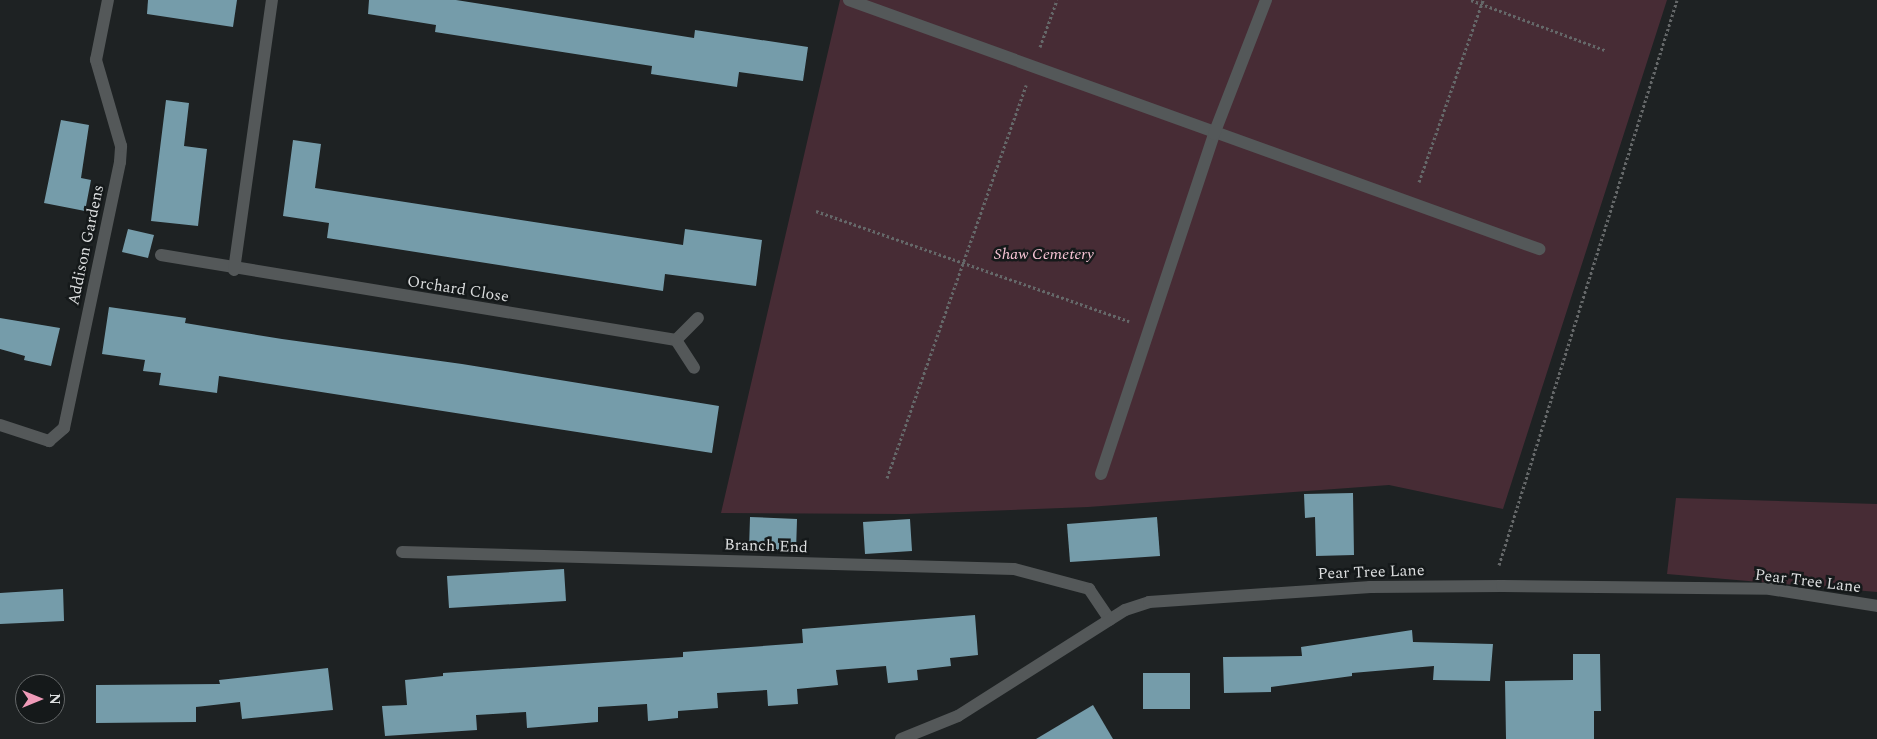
<!DOCTYPE html>
<style>
body{margin:0}
#map{position:relative;width:1877px;height:739px;overflow:hidden;background:#1e2223;font-family:Spectral,serif}
div>[style]{position:absolute}
[style*='--x']{left:calc(var(--x)*1px);top:calc(var(--y)*1px);width:calc(var(--w)*1px);rotate:calc(var(--a)*1deg)}
.green>*{inset:0;background:#472c35}
.building>*{inset:0;background:#759caa}
.path>*{height:3px;margin-top:-1.5px;transform-origin:0;background:repeating-linear-gradient(90deg,#656869 0 2.5px,transparent 0 5px)}
.lane>*{height:12px;margin:-6px;padding:0 6px;transform-origin:6px;border-radius:6px;background:#545859}
.street>*{height:12px;margin:-6px;padding:0 6px;transform-origin:6px;border-radius:6px;background:#545859}
span{translate:-50% -50%;white-space:nowrap;text-align:center;line-height:1.15;-webkit-text-stroke:5px #15191a;paint-order:stroke}
.street-label{font-size:16px;color:#dbddde}
.park-label{font-size:16px;color:#f7c4d5;font-style:italic}
.north{position:absolute;left:15px;top:674px;width:50px;height:50px;box-sizing:border-box;background:#15191a;border:1px solid #646768;border-radius:50%;rotate:90deg;font-size:14px;font-weight:700;line-height:20px;text-align:center;color:#dbddde}
.north::after{content:'';display:block;margin:auto;width:18px;height:22px;background:#ef9ab8;clip-path:polygon(50% 0,100% 100%,50% 72%,0 100%)}
</style>
<div id="map">
<div class="green">
<i style="clip-path:polygon(840px 0,1667px 0,1503px 509px,1389px 485px,1088px 507px,906px 514px,721px 513px)"></i>
<i style="clip-path:polygon(1676px 498px,1877px 504px,1877px 592px,1667px 574px)"></i>
</div>
<div class="building">
<i style="clip-path:polygon(148px 0,237px 0,233px 27px,147px 14px)"></i>
<i style="clip-path:polygon(369px 0,456px 0,694px 38px,695px 30px,808px 47px,803px 81px,739px 72px,737px 87px,651px 74px,652px 66px,435px 32px,436px 25px,368px 14px)"></i>
<i style="clip-path:polygon(166px 100px,189px 103px,184px 146px,207px 149px,198px 226px,151px 221px)"></i>
<i style="clip-path:polygon(61px 120px,89px 125px,81px 178px,91px 180px,85px 211px,44px 203px)"></i>
<i style="clip-path:polygon(293px 140px,321px 144px,315px 188px,683px 245px,685px 229px,762px 240px,756px 286px,665px 274px,663px 291px,327px 238px,329px 223px,283px 216px)"></i>
<i style="clip-path:polygon(128px 229px,154px 235px,148px 258px,122px 252px)"></i>
<i style="clip-path:polygon(109px 307px,186px 318px,185px 323px,282px 339px,462px 364px,719px 406px,712px 453px,219px 376px,217px 393px,159px 385px,161px 373px,143px 371px,145px 360px,102px 354px)"></i>
<i style="clip-path:polygon(0 318px,60px 328px,51px 366px,24px 360px,25px 356px,0 349px)"></i>
<i style="clip-path:polygon(1353px 493px,1354px 555px,1316px 556px,1315px 517px,1305px 518px,1304px 494px)"></i>
<i style="clip-path:polygon(750px 517px,797px 519px,796px 551px,749px 549px)"></i>
<i style="clip-path:polygon(1157px 517px,1160px 556px,1070px 562px,1067px 524px)"></i>
<i style="clip-path:polygon(910px 519px,912px 551px,865px 554px,863px 522px)"></i>
<i style="clip-path:polygon(564px 569px,566px 601px,449px 608px,447px 576px)"></i>
<i style="clip-path:polygon(63px 589px,64px 621px,0 624px,0 593px)"></i>
<i style="clip-path:polygon(975px 615px,978px 655px,950px 658px,951px 666px,917px 670px,918px 680px,888px 683px,886px 666px,836px 670px,838px 685px,797px 689px,798px 704px,768px 706px,767px 690px,717px 693px,718px 708px,678px 711px,678px 718px,648px 721px,647px 704px,598px 707px,598px 722px,527px 728px,526px 712px,476px 715px,477px 730px,385px 736px,382px 706px,407px 705px,405px 680px,443px 676px,443px 673px,683px 657px,683px 652px,803px 643px,802px 629px)"></i>
<i style="clip-path:polygon(1412px 630px,1413px 642px,1493px 644px,1490px 681px,1433px 680px,1434px 666px,1352px 673px,1352px 676px,1271px 687px,1271px 692px,1224px 693px,1223px 657px,1302px 656px,1301px 647px)"></i>
<i style="clip-path:polygon(1573px 654px,1600px 654px,1601px 711px,1594px 711px,1594px 739px,1506px 739px,1505px 681px,1573px 680px)"></i>
<i style="clip-path:polygon(328px 668px,333px 710px,242px 719px,240px 702px,196px 707px,196px 722px,96px 723px,96px 685px,220px 684px,219px 680px)"></i>
<i style="clip-path:polygon(1143px 673px,1190px 673px,1190px 709px,1143px 709px)"></i>
<i style="clip-path:polygon(1093px 705px,1113px 739px,1036px 739px)"></i>
</div>
<div class="path">
<i style="--x:1471;--y:0;--w:143;--a:20.5"></i>
<i style="--x:1040;--y:47;--w:50;--a:-70.1"></i>
<i style="--x:1419;--y:182;--w:193;--a:-70.6"></i>
<i style="--x:816;--y:211;--w:332;--a:19.4"></i>
<i style="--x:887;--y:478;--w:417;--a:-70.5"></i>
<i style="--x:1499;--y:565;--w:592;--a:-72.51"></i>
</div>
<div class="lane">
<i style="--x:849;--y:0;--w:734;--a:19.84"></i>
<i style="--x:1101;--y:474;--w:358;--a:-71.6"></i>
<i style="--x:1214;--y:134;--w:144;--a:-68.8"></i>
</div>
<div class="street">
<i style="--x:161;--y:255;--w:522;--a:9.37"></i>
<i style="--x:676;--y:340;--w:31;--a:-45"></i>
<i style="--x:234;--y:270;--w:273;--a:-82"></i>
<i style="--x:676;--y:340;--w:33;--a:57"></i>
<i style="--x:0;--y:425;--w:52;--a:18.1"></i>
<i style="--x:49;--y:441;--w:20;--a:-41"></i>
<i style="--x:64;--y:428;--w:272;--a:-78.1"></i>
<i style="--x:120;--y:162;--w:16;--a:-86"></i>
<i style="--x:121;--y:146;--w:90;--a:-106.2"></i>
<i style="--x:96;--y:60;--w:61;--a:-78.7"></i>
<i style="--x:402;--y:552;--w:612;--a:1.59"></i>
<i style="--x:1014;--y:569;--w:78;--a:14.9"></i>
<i style="--x:1089;--y:589;--w:37;--a:56"></i>
<i style="--x:901;--y:739;--w:61;--a:-22"></i>
<i style="--x:958;--y:716;--w:198;--a:-32.4"></i>
<i style="--x:1125;--y:610;--w:25;--a:-18"></i>
<i style="--x:1149;--y:602;--w:222;--a:-3.9"></i>
<i style="--x:1370;--y:587;--w:132;--a:-0.4"></i>
<i style="--x:1502;--y:586;--w:268;--a:0.6"></i>
<i style="--x:1770;--y:589;--w:108;--a:9"></i>
</div>
<div class="street-label">
<span style="left:86px;top:245px;rotate:-78deg">Addison Gardens</span>
<span style="left:458px;top:289px;rotate:9deg">Orchard Close</span>
<span style="left:766px;top:546px;rotate:2deg">Branch End</span>
<span style="left:1371px;top:572px;rotate:-2deg">Pear Tree Lane</span>
<span style="left:1808px;top:581px;rotate:7deg">Pear Tree Lane</span>
</div>
<div class="park-label">
<span style="left:1044px;top:254px">Shaw Cemetery</span>
</div>
<div class="north">N</div>
</div>
